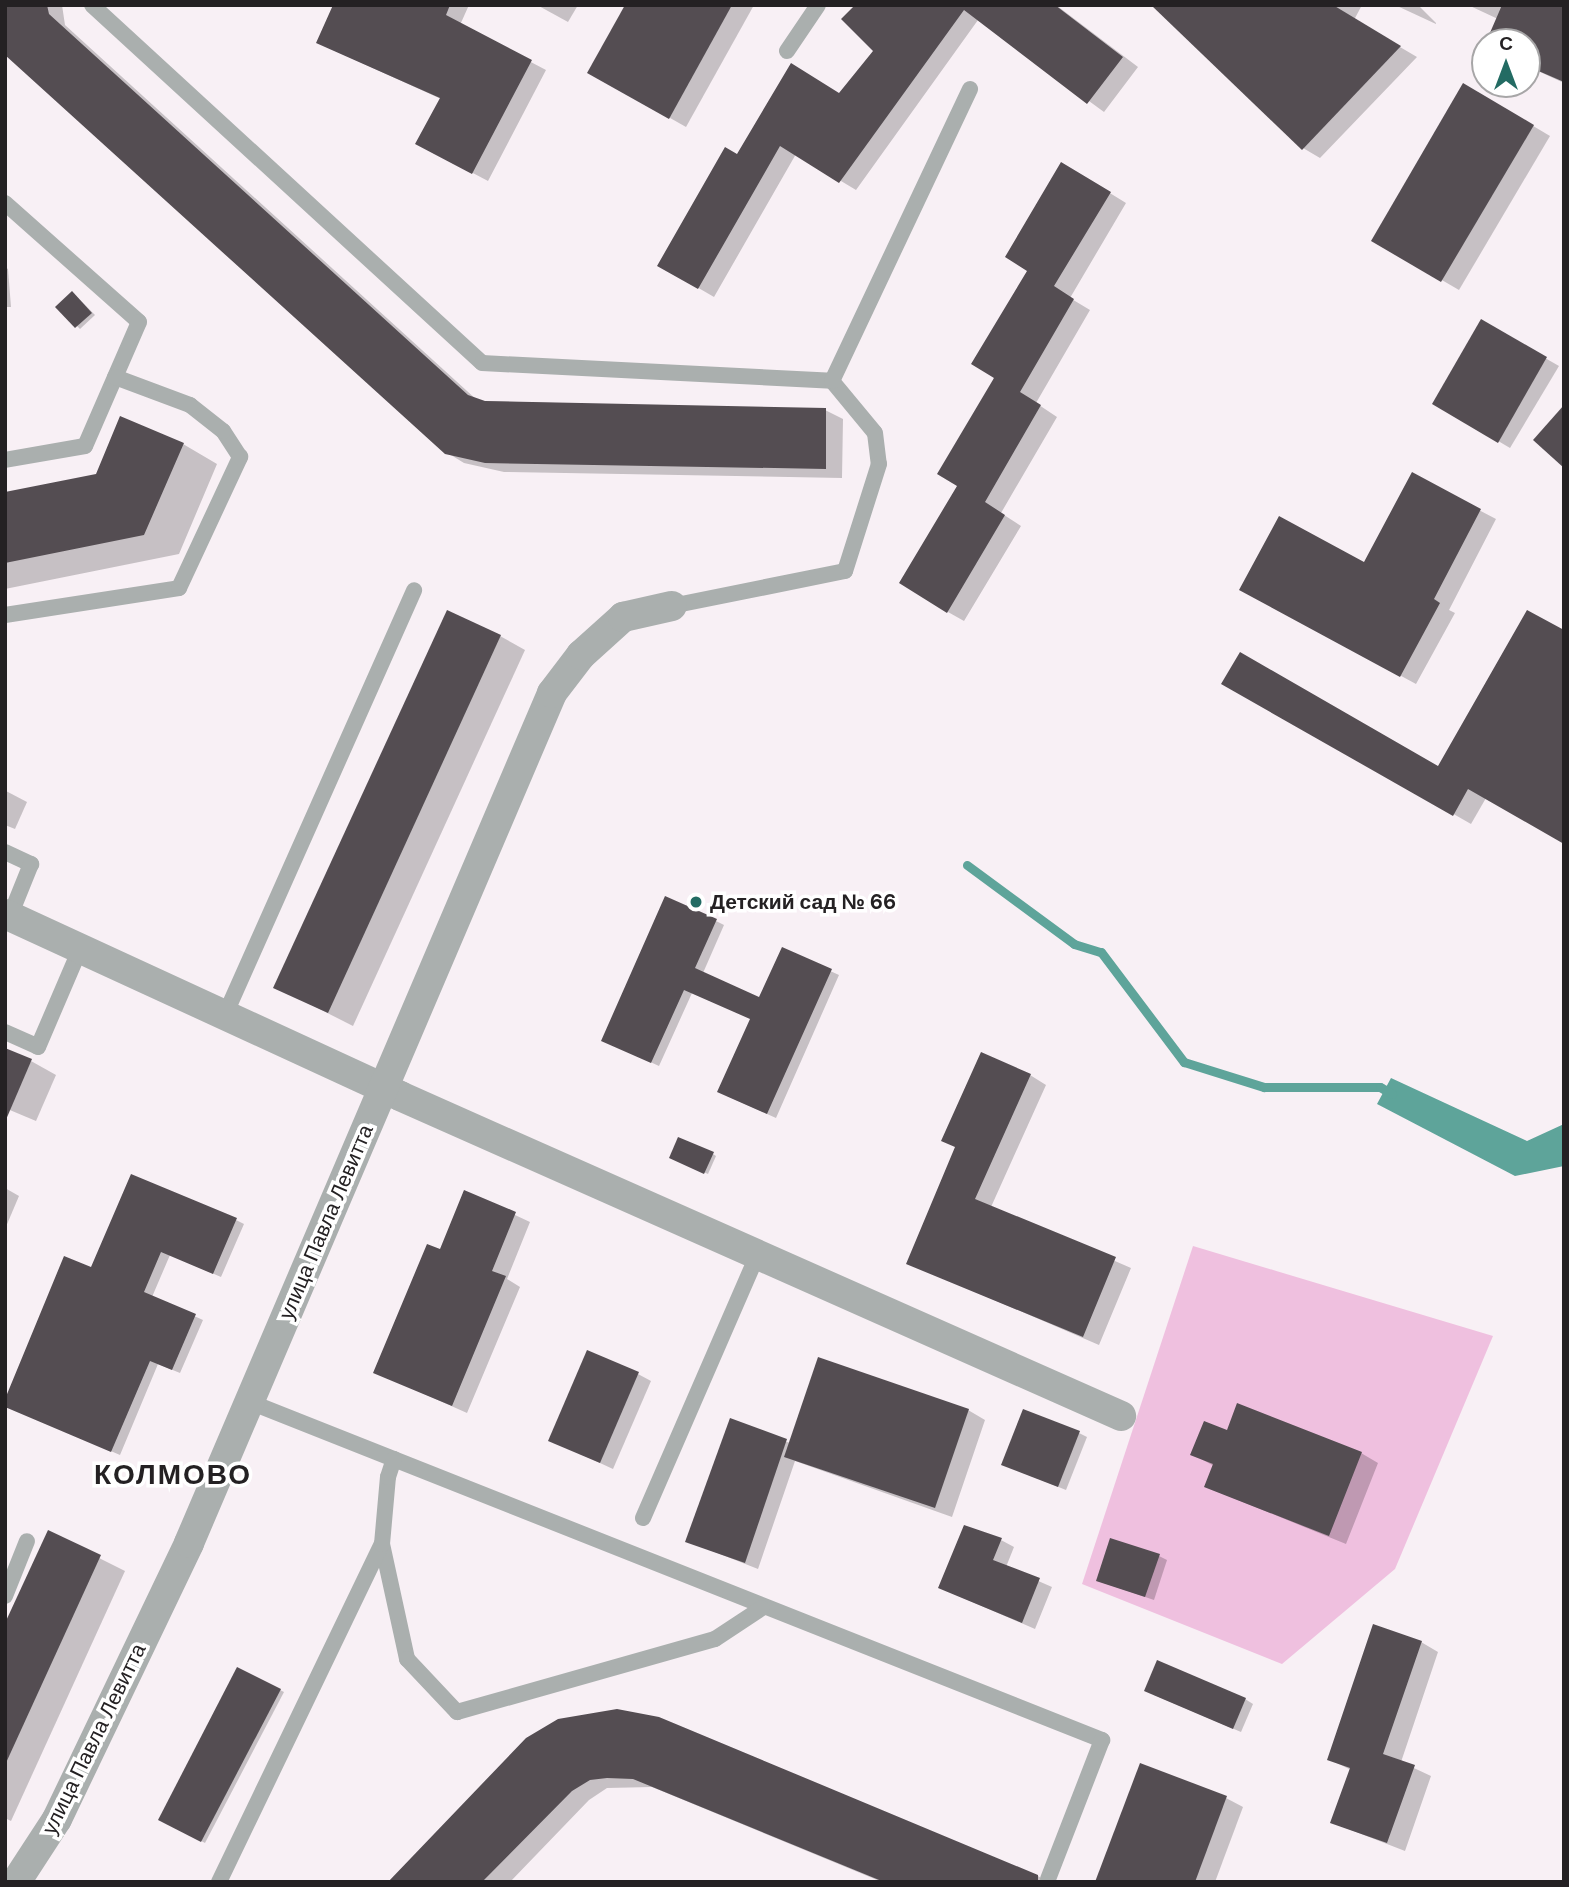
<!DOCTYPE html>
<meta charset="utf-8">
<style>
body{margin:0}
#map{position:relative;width:1569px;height:1887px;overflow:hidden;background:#f8f0f5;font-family:"DM Sans",sans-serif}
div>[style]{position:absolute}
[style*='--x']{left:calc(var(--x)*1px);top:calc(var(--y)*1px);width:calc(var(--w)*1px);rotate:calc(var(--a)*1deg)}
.green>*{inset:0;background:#efc0df}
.water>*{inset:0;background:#5ea49a}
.shadow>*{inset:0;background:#0003}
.stream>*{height:9px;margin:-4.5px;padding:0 4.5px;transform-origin:4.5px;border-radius:4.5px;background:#5ea49a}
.building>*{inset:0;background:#544d52}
.service>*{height:16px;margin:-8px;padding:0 8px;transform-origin:8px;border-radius:8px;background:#aaafae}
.minor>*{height:30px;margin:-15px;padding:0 15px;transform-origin:15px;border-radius:15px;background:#aaafae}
.dots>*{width:19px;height:19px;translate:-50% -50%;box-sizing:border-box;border:4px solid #fff;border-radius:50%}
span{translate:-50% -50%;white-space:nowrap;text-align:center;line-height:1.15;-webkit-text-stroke:7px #fff;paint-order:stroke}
.poi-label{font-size:21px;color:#242123;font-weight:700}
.left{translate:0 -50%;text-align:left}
.street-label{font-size:21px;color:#242123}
.district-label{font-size:28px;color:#242123;font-weight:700;letter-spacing:2px}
.frame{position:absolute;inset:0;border:7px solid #242123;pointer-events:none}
.north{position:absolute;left:1471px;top:28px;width:70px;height:70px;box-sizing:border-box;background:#fff;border:2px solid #a7a6a7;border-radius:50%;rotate:0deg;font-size:19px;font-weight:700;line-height:28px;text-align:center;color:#242123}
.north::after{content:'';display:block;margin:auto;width:24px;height:32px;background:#236b63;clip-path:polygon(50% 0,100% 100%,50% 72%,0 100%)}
</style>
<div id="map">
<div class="green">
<i style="clip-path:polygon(1193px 1246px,1493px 1336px,1395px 1569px,1282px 1664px,1082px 1584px)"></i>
</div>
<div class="water">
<i style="clip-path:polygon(1391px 1078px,1527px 1141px,1564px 1124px,1564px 1166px,1515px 1176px,1377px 1104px)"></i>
</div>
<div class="shadow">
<i style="clip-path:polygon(5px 5px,62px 5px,65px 25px,478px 401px,825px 410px,843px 419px,842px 478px,504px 472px,464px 463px,446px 452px)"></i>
<i style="clip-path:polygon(335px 5px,469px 5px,460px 25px,546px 70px,488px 181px,433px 152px,441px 99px,318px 43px)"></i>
<i style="clip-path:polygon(537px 5px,578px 5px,568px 22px)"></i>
<i style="clip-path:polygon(627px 5px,754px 5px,686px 127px,589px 72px)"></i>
<i style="clip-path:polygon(858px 5px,1056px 5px,1138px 67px,1104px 112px,978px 20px,856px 190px,796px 154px,714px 297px,659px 265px,738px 157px,840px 95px,876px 51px)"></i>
<i style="clip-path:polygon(1153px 5px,1362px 5px,1354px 20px,1417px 57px,1320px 158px,1303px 148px)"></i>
<i style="clip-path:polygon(1395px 5px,1418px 5px,1436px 23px,1436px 24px)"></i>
<i style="clip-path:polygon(1468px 5px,1564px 5px,1564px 83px,1527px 66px,1527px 42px,1487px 42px,1498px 19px)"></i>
<i style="clip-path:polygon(1464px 85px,1550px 136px,1459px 290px,1373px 240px)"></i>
<i style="clip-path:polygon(1079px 174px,1126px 203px,1070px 298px,1090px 310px,1036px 403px,1057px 417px,1001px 513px,1021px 526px,964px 621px,948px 612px,959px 485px,1029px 270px)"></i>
<i style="clip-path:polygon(5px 267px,8px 269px,11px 307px,5px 307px)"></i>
<i style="clip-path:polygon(73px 293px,95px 315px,80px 329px,58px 307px)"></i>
<i style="clip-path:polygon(1482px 322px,1559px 366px,1510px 448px,1434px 403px)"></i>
<i style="clip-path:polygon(183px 444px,217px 464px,179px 554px,5px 589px,5px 494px,97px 475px)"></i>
<i style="clip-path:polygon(1412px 475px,1496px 519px,1449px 610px,1455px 613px,1416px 684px,1257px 598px,1365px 564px)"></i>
<i style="clip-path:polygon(500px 636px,525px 650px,353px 1026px,276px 987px)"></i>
<i style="clip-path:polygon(1224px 683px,1439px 768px,1486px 798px,1471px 824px)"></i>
<i style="clip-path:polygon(6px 791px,27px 802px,15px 829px,5px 825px)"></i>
<i style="clip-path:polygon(716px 921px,724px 925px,703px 973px,760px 999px,782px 949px,839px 975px,776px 1118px,727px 1096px,752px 1019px,692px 993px,659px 1066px,611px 1044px)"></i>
<i style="clip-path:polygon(31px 1061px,56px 1075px,36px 1121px,5px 1108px)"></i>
<i style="clip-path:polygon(1030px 1075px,1046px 1085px,991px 1207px,1131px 1268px,1099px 1345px,908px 1263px)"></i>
<i style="clip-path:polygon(713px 1154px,716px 1156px,708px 1174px,674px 1159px)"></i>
<i style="clip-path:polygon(5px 1188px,19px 1196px,5px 1229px)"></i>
<i style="clip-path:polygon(465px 1192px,530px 1222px,507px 1279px,520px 1287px,467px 1413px,375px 1372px,441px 1251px)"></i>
<i style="clip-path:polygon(236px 1220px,244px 1224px,221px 1277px,170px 1255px,152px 1297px,203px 1320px,180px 1373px,158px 1364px,120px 1455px,13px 1409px,92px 1270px)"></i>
<i style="clip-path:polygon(638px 1374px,651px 1381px,613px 1469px,550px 1440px)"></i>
<i style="clip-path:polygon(968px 1410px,985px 1420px,952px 1517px,795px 1461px,758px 1569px,687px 1541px,731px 1421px,790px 1443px)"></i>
<i style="clip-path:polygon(1079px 1433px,1087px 1437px,1066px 1490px,1011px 1468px)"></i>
<i style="clip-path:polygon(1228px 1433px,1361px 1453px,1378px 1463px,1346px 1544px,1206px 1487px,1214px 1466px,1192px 1454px)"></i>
<i style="clip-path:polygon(49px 1533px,125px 1571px,11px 1821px,5px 1818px,5px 1628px)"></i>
<i style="clip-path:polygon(1001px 1540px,1014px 1547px,1006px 1567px,1052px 1587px,1035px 1629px,940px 1588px)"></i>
<i style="clip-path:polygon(1159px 1556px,1167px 1560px,1154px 1600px,1098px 1581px)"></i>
<i style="clip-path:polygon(1421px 1642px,1438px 1652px,1401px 1762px,1431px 1776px,1405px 1851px,1333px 1823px,1351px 1770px,1329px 1759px)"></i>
<i style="clip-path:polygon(238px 1669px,284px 1692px,205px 1843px,160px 1819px)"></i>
<i style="clip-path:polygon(1154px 1695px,1245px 1699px,1253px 1704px,1241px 1732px)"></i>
<i style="clip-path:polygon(617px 1711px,1038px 1876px,1047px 1882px,882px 1882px,652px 1787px,607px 1788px,589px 1800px,510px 1882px,391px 1882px,558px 1721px)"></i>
<i style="clip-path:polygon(1226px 1798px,1243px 1807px,1215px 1882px,1097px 1882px)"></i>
</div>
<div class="stream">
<i style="--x:967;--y:865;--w:133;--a:36.4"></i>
<i style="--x:1074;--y:944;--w:28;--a:17"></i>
<i style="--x:1101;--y:952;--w:138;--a:53"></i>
<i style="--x:1184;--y:1062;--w:84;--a:17.4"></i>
<i style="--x:1264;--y:1087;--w:116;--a:0"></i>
<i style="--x:1380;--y:1087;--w:14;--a:30"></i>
</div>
<div class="building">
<i style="clip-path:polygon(5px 5px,47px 5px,49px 14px,468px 395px,485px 401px,826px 408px,826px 469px,485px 463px,445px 454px,5px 55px)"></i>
<i style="clip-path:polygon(333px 5px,450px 5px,446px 15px,532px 60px,472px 174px,415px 144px,440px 98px,316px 43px)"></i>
<i style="clip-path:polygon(625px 5px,732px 5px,669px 119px,587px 73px)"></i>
<i style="clip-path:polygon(855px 5px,1055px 5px,1123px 57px,1087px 104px,964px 10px,839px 183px,780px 146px,698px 289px,657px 266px,725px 147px,737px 154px,791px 63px,839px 93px,873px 51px,841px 19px)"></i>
<i style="clip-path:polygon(1151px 5px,1333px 5px,1401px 46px,1302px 150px)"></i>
<i style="clip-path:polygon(1502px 5px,1564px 5px,1564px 82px,1527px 66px,1527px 42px,1486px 42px)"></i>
<i style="clip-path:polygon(1463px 83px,1534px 125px,1441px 282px,1371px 241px)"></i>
<i style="clip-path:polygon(1061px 162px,1111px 192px,1054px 286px,1074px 299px,1020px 392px,1041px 405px,985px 502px,1005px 515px,947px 613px,899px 583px,957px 486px,937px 474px,994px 378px,971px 364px,1027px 271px,1005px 257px)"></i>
<i style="clip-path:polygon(72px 291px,92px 313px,75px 328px,55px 307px)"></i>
<i style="clip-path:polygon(1481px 319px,1547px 357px,1498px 443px,1432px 404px)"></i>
<i style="clip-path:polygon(1564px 405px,1564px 468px,1533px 440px)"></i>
<i style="clip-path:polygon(120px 416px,184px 443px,144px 535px,5px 563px,5px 492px,96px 474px)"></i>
<i style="clip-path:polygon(1412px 472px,1481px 509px,1434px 599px,1440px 603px,1400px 677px,1239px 590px,1279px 516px,1364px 562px)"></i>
<i style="clip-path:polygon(447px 610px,501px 635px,328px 1013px,273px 988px)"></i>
<i style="clip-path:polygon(1527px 610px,1564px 630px,1564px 844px,1468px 789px,1453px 816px,1221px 684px,1240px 652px,1438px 766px)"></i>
<i style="clip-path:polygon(665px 896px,717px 919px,695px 968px,759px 997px,782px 947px,832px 969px,767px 1114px,717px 1092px,750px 1019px,684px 990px,651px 1063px,601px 1041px)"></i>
<i style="clip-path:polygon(5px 1048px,32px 1059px,5px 1122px)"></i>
<i style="clip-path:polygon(981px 1052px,1031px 1074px,975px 1199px,1116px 1257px,1083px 1337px,906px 1264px,955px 1147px,941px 1141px)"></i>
<i style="clip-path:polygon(678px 1137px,714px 1152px,704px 1174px,669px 1158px)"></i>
<i style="clip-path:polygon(131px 1174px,237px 1218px,213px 1274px,161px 1252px,144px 1292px,196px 1314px,172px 1370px,150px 1361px,111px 1452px,5px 1407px,5px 1399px,64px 1256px,91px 1267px)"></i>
<i style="clip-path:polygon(464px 1190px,516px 1212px,492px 1271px,506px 1276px,452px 1406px,373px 1373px,427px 1244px,440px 1249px)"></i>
<i style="clip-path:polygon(587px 1350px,639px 1372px,600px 1463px,548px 1441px)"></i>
<i style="clip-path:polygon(818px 1357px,969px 1409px,935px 1508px,784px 1457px)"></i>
<i style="clip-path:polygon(1237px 1403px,1362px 1452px,1329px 1536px,1204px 1487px,1213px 1464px,1190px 1455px,1204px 1421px,1227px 1430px)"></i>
<i style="clip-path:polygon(1023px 1409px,1080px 1431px,1058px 1487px,1001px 1465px)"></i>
<i style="clip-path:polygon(730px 1418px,787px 1439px,745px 1563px,685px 1542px)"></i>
<i style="clip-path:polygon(964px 1525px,1002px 1538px,993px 1560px,1040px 1578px,1022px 1623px,938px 1588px)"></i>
<i style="clip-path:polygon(48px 1530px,101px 1555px,5px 1765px,5px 1623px)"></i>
<i style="clip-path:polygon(1110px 1538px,1160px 1554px,1145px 1597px,1096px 1581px)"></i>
<i style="clip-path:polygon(1373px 1624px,1422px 1641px,1383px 1754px,1415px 1765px,1387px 1843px,1330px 1823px,1350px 1768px,1327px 1760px)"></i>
<i style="clip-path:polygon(1157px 1660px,1246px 1698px,1233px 1729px,1144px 1691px)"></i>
<i style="clip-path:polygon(237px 1667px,281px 1689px,201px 1842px,158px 1820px)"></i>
<i style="clip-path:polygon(617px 1709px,659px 1717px,1038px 1875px,1038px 1882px,884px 1882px,633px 1779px,607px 1778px,590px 1780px,572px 1791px,482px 1882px,388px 1882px,526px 1738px,558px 1719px)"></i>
<i style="clip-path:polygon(1140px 1763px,1227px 1796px,1195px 1882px,1095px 1882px)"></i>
</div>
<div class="service">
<i style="--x:92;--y:5;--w:529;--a:42.55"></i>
<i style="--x:482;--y:363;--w:350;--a:2.9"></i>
<i style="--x:832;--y:381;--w:67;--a:50.4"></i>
<i style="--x:875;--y:433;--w:31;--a:83"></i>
<i style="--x:879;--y:464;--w:112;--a:107.6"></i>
<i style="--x:845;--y:571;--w:177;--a:168.6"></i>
<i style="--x:787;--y:51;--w:55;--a:-56"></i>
<i style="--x:5;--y:203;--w:179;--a:41.6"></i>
<i style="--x:139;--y:322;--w:135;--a:113.5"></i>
<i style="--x:85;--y:446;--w:81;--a:170.1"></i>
<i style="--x:832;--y:381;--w:323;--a:-64.7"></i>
<i style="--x:5;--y:615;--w:176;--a:-8.8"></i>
<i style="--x:179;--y:588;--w:145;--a:-65"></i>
<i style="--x:240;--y:457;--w:31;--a:-123"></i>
<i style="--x:223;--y:431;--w:42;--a:-141.8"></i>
<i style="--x:190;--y:405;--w:80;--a:-159.5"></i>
<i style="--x:5;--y:852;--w:29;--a:25"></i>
<i style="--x:31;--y:864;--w:56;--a:112"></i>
<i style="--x:225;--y:1015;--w:465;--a:-66"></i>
<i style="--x:5;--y:1032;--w:36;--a:24"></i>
<i style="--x:38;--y:1047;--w:107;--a:-66.8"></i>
<i style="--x:250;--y:1402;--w:917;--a:21.64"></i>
<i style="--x:1102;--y:1740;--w:149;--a:111.2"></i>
<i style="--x:643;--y:1518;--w:288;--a:-66.5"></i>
<i style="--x:382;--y:1544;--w:118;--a:77.7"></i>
<i style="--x:407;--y:1659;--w:73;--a:46.7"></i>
<i style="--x:457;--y:1712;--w:268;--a:-15.8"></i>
<i style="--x:715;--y:1639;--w:56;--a:-33.4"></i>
<i style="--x:5;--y:1596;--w:59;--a:-68.2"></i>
<i style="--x:219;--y:1882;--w:375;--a:-64.3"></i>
<i style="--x:382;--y:1544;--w:67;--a:-84.9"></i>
<i style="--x:388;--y:1477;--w:19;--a:-72"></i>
</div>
<div class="minor">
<i style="--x:5;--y:914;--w:435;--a:24.7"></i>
<i style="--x:400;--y:1096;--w:789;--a:23.93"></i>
<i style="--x:16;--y:1882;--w:75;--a:-56.9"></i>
<i style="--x:57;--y:1819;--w:306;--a:-64.4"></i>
<i style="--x:189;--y:1543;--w:924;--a:-66.87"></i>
<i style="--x:552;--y:693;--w:48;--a:-52.7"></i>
<i style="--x:581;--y:655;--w:57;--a:-42.1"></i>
<i style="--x:623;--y:617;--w:50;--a:-12.7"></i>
</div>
<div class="dots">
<i style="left:696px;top:902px;background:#236b63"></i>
</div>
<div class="poi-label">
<span class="left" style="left:710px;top:902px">Детский сад № 66</span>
</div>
<div class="street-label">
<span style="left:326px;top:1222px;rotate:-67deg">улица Павла Левитта</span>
<span style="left:94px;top:1739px;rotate:-64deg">улица Павла Левитта</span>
</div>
<div class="district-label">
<span style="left:173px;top:1475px">КОЛМОВО</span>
</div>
<div class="frame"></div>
<div class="north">С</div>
</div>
